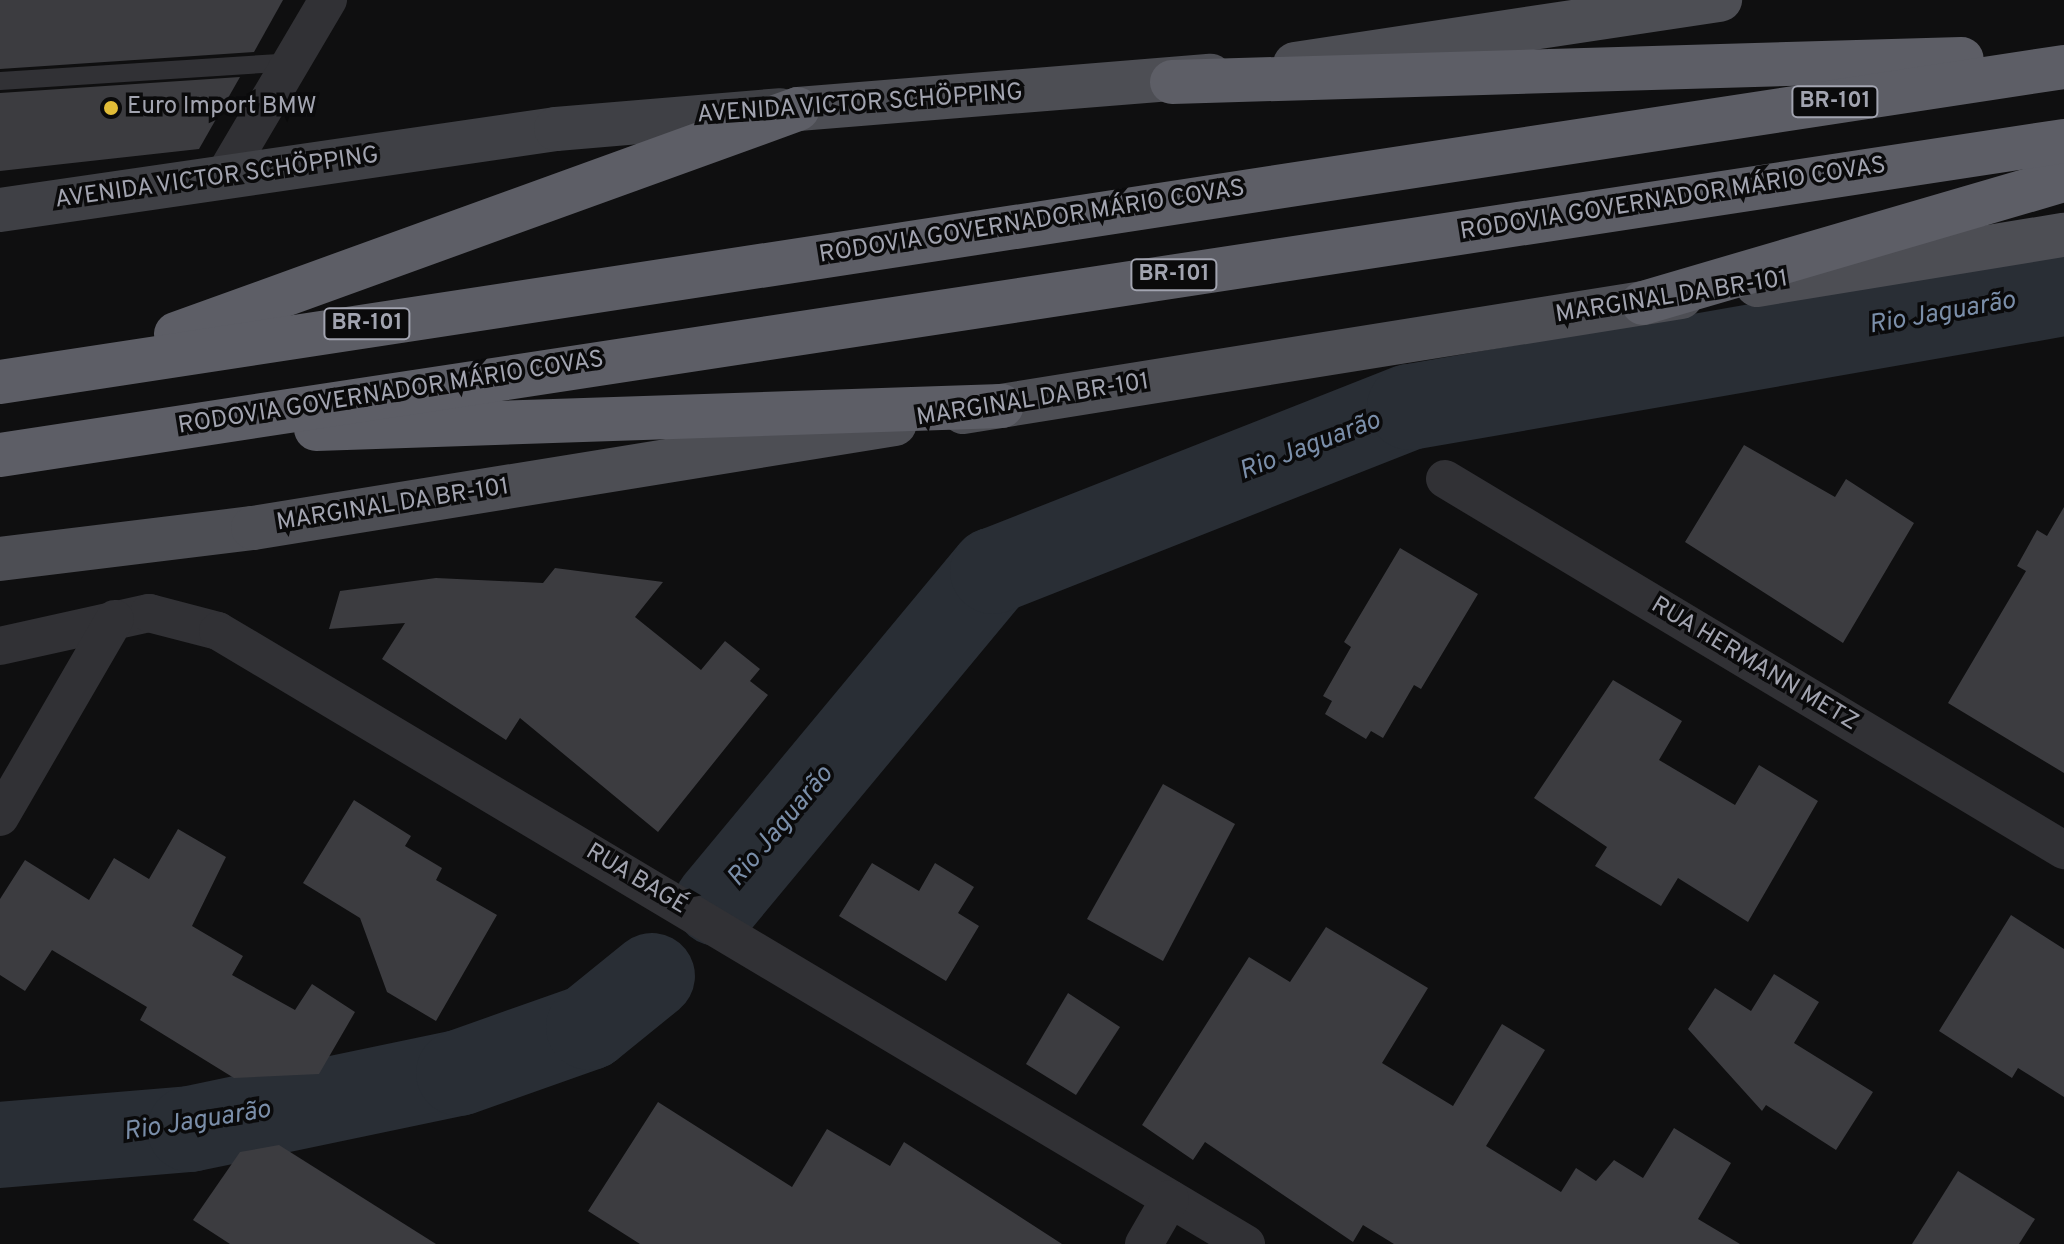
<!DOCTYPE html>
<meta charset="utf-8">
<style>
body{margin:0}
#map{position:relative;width:2064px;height:1244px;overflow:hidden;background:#0f0f10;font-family:Overpass,sans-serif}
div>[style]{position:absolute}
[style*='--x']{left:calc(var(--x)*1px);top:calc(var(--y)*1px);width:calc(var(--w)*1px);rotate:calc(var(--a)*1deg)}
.river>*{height:86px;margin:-43px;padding:0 43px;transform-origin:43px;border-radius:43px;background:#292e35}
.building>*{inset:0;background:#3c3c40}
.service>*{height:18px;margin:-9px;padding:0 9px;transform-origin:9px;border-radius:9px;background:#313135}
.minor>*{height:38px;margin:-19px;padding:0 19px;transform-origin:19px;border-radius:19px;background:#313135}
.secondary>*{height:44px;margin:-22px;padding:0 22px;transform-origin:22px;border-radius:22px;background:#3f4045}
.primary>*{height:44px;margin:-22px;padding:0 22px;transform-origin:22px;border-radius:22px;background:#4d4e54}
.motorway>*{height:44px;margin:-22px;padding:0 22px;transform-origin:22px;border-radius:22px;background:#5d5e66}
.dots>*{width:22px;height:22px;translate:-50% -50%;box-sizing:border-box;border:4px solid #0a0a0b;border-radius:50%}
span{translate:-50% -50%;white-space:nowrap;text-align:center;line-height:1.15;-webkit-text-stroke:7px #0a0a0b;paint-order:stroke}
.shield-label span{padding:2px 6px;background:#0a0a0b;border:2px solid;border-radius:6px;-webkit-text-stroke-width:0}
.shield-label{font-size:22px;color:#a2a4b0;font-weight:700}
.street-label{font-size:24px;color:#a2a4b0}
.poi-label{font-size:24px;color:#a2a4b0}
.left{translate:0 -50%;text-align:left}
.water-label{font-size:26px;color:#7a8ea9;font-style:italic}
</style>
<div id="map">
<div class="river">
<i style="--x:717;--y:903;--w:432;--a:-50.3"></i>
<i style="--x:993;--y:571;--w:448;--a:-21.5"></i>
<i style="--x:1410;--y:407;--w:664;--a:-9.89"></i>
<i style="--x:0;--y:1145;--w:191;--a:-4.8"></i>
<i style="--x:190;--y:1129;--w:275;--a:-11.8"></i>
<i style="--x:459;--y:1073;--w:138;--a:-19.5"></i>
<i style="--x:589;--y:1027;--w:81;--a:-39"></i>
</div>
<div class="building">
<i style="clip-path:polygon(0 0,283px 0,254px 52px,0 69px)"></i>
<i style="clip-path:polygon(240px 77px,199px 149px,0 171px,0 93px)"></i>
<i style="clip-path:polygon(1744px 445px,1835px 497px,1846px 479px,1914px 523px,1843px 643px,1685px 542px)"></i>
<i style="clip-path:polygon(2064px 507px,2064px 773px,1948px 703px,2026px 571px,2017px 566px,2037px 530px,2047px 536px)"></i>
<i style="clip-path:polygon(1400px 548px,1478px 594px,1421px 689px,1414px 685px,1383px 738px,1371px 731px,1366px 739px,1325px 714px,1332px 701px,1323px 696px,1351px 647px,1344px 642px)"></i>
<i style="clip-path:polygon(555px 568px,663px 582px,635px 617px,701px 670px,725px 641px,760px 669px,750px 681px,768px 695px,658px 832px,520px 718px,506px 740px,382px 659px,405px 623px,329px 629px,340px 591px,436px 578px,543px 583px)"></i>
<i style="clip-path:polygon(1613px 680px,1682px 721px,1659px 760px,1735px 805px,1759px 765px,1818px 801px,1748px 922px,1678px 878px,1661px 906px,1595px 866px,1607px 847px,1534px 798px)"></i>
<i style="clip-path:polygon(1163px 784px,1235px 824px,1163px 961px,1087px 919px)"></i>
<i style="clip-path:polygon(354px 800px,411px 836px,405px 846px,442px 868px,436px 880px,497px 915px,436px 1021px,387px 992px,360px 918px,303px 883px)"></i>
<i style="clip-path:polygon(178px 829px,226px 857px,192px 926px,243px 956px,232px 975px,295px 1010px,312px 984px,355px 1012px,319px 1074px,234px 1078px,140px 1020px,147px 1007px,52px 950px,25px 991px,0 975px,0 899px,25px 860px,89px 900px,114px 858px,149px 879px)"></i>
<i style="clip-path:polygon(872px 863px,919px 891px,935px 863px,974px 887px,958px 913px,979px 926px,946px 981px,839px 916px)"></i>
<i style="clip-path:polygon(2011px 915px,2064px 949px,2064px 1097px,2018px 1068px,2012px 1078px,1939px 1031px)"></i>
<i style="clip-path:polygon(1326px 927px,1428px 988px,1382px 1063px,1453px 1106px,1502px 1024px,1545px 1050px,1486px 1146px,1561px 1192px,1576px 1168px,1596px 1181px,1614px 1160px,1643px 1178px,1674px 1128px,1731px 1163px,1698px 1219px,1740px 1244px,1394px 1244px,1363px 1225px,1353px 1242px,1205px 1142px,1193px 1160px,1142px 1125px,1249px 957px,1290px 982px)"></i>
<i style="clip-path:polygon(1774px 974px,1819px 1002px,1794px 1043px,1873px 1092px,1836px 1150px,1766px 1105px,1762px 1111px,1688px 1029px,1715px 988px,1751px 1011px)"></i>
<i style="clip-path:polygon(1068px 993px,1120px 1027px,1076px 1095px,1026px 1064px)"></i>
<i style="clip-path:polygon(658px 1102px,792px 1187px,827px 1129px,890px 1166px,904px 1142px,1062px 1244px,640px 1244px,588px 1211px)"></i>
<i style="clip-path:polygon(279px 1145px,436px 1244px,230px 1244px,193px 1220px,240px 1152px)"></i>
<i style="clip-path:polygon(1958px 1171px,2035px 1219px,2019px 1244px,1912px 1244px)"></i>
</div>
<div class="service">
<i style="--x:0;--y:81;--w:292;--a:-3.7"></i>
</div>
<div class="minor">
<i style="--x:223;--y:178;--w:207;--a:-59.5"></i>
<i style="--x:1445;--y:479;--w:722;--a:30.94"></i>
<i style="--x:0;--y:646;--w:153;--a:-12.5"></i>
<i style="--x:149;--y:613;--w:71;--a:14.6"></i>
<i style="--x:218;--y:631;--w:1197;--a:30.81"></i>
<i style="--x:0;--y:817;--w:229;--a:-59.9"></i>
<i style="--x:1144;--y:1244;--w:52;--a:-60"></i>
</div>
<div class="secondary">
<i style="--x:0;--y:210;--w:562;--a:-8.29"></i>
<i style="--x:556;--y:129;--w:225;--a:-4.8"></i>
</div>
<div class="primary">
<i style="--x:1295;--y:64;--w:430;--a:-8.6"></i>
<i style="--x:798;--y:109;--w:414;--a:-4.6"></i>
<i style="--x:1757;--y:285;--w:311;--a:-9.3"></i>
<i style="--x:963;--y:412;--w:727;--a:-9.1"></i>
<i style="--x:0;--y:559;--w:255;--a:-7"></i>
<i style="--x:253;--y:528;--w:650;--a:-9.2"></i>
</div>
<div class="motorway">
<i style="--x:1172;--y:82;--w:790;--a:-1.67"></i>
<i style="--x:1643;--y:303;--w:439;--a:-16.3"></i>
<i style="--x:176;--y:334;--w:661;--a:-19.89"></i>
<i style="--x:0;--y:382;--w:2088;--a:-8.68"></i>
<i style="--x:316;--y:429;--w:686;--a:-1.92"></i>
<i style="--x:0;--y:455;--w:2088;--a:-8.65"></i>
</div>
<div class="dots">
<i style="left:111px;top:108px;background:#e1bc37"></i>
</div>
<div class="shield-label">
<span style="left:1835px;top:102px">BR-101</span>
<span style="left:1174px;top:275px">BR-101</span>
<span style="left:367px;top:324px">BR-101</span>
</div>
<div class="street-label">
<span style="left:860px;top:105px;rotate:-4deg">AVENIDA VICTOR SCHÖPPING</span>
<span style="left:217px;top:179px;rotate:-8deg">AVENIDA VICTOR SCHÖPPING</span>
<span style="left:1673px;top:200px;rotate:-9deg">RODOVIA GOVERNADOR MÁRIO COVAS</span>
<span style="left:1032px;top:223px;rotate:-9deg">RODOVIA GOVERNADOR MÁRIO COVAS</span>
<span style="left:1672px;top:298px;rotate:-9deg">MARGINAL DA BR-101</span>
<span style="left:391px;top:394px;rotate:-9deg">RODOVIA GOVERNADOR MÁRIO COVAS</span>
<span style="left:1033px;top:401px;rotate:-9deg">MARGINAL DA BR-101</span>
<span style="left:393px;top:506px;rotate:-9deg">MARGINAL DA BR-101</span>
<span style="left:1754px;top:665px;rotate:31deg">RUA HERMANN METZ</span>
<span style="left:636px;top:880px;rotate:31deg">RUA BAGÉ</span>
</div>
<div class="poi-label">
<span class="left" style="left:127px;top:108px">Euro Import BMW</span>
</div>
<div class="water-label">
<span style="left:1942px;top:314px;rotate:-10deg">Rio Jaguarão</span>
<span style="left:1310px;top:447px;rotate:-21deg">Rio Jaguarão</span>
<span style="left:781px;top:827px;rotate:-50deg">Rio Jaguarão</span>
<span style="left:197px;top:1122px;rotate:-9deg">Rio Jaguarão</span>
</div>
</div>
